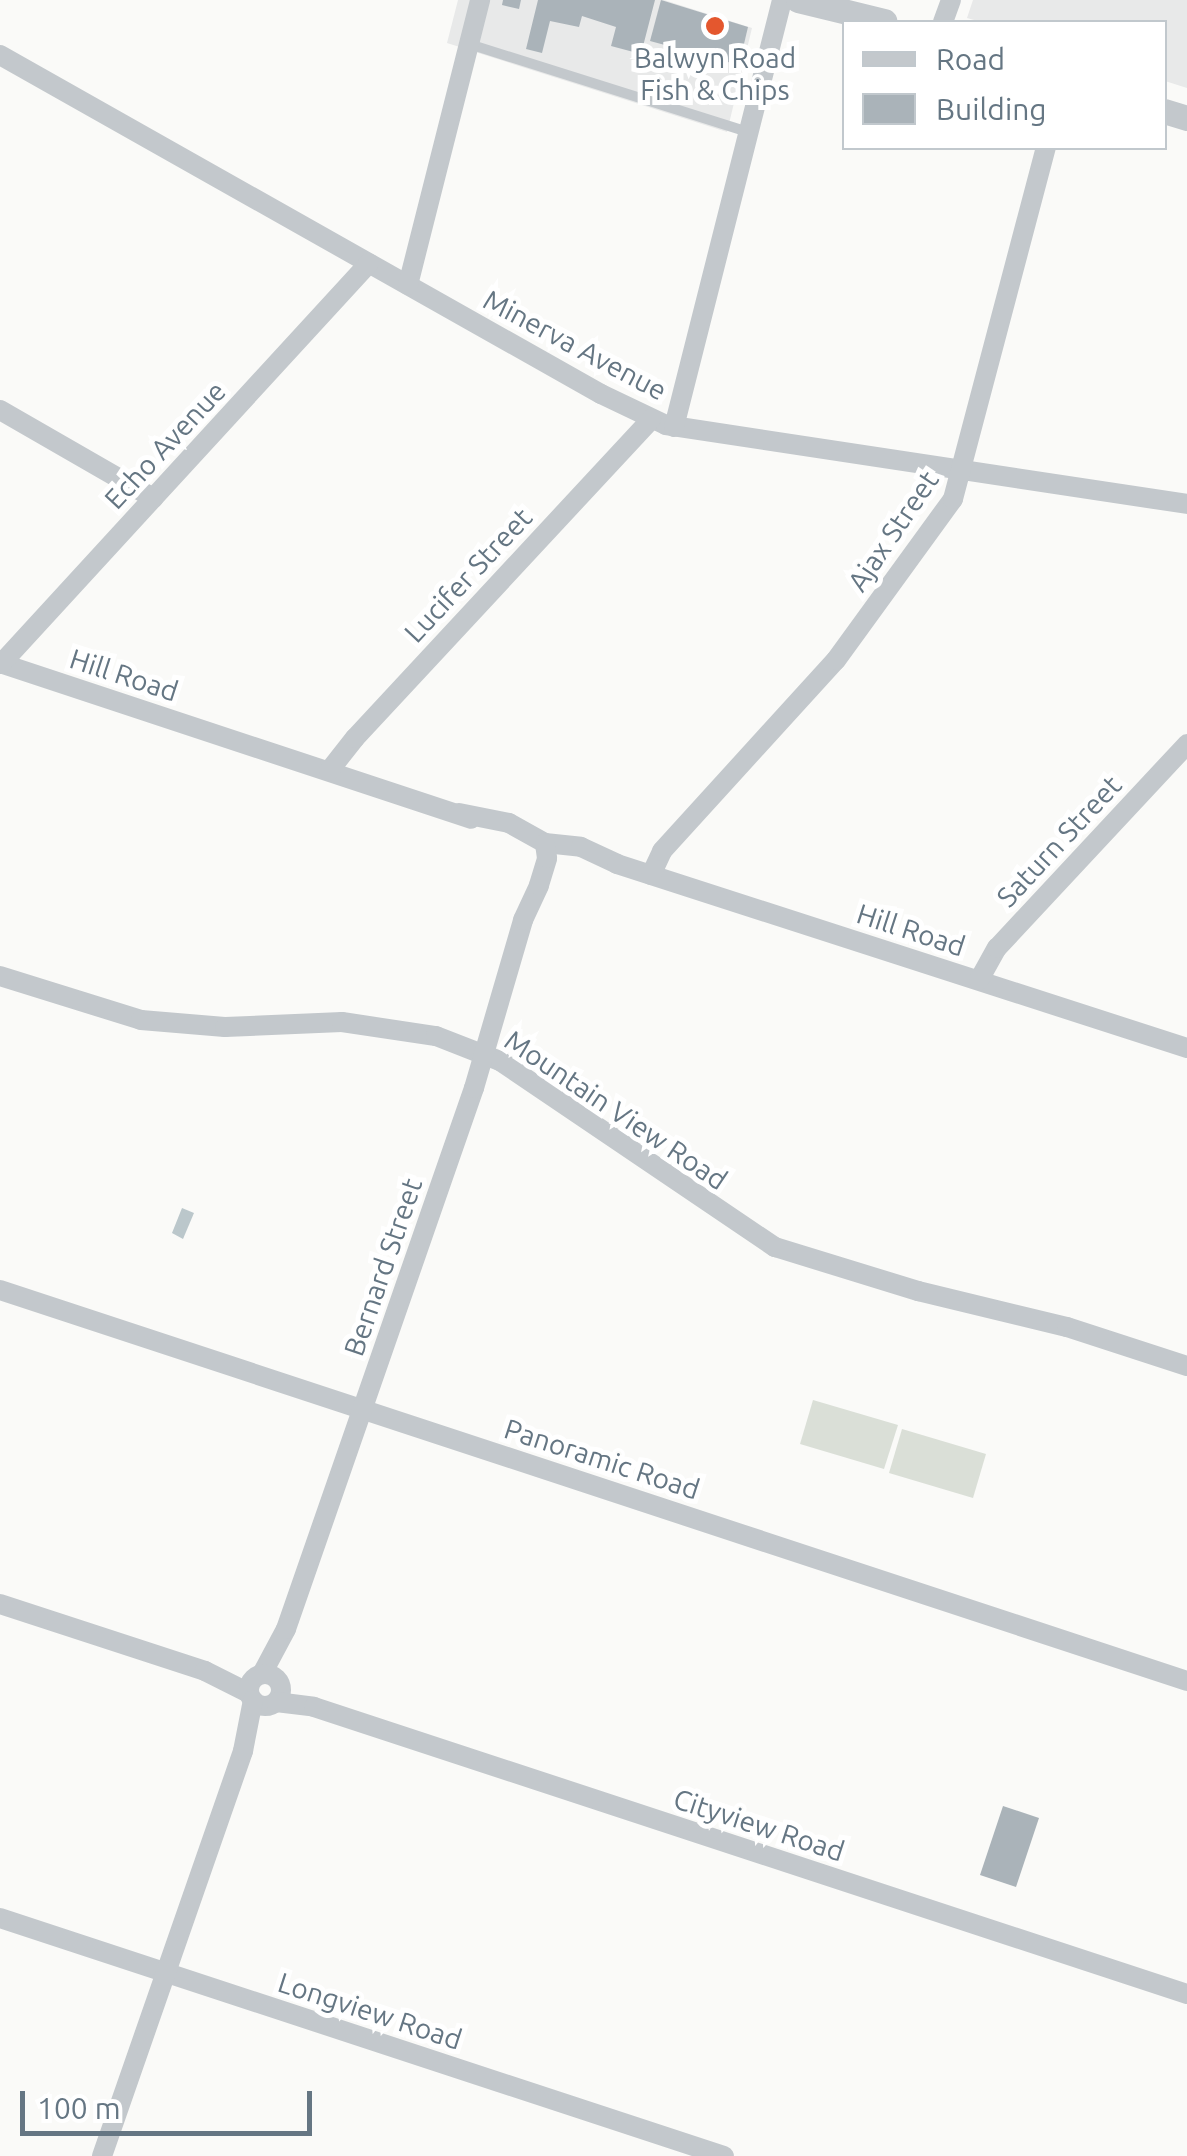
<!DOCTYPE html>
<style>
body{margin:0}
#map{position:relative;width:1187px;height:2156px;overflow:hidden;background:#fafaf8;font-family:Ubuntu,sans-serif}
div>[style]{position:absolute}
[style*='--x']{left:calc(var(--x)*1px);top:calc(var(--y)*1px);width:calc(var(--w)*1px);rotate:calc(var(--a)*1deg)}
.built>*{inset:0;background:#e8e9e9}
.green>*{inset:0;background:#dadfd7}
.water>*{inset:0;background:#bbc7cb}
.building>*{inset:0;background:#aab3b9}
.service>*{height:10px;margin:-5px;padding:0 5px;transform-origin:5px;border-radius:5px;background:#c3c8cc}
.minor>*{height:20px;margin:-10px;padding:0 10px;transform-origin:10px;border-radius:10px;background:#c3c8cc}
.minor>.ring{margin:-10px;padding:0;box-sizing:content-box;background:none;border:20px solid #c3c8cc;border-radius:50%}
.tertiary>*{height:25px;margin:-12.5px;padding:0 12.5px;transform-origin:12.5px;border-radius:12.5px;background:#c3c8cc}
.dots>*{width:28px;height:28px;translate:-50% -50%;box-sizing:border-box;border:5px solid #fff;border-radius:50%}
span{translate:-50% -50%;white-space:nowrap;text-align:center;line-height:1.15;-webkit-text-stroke:10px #fff;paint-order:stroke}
.poi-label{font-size:28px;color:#657683}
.street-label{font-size:28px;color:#657683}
.legend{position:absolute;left:842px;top:20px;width:325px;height:130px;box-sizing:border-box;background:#fff;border:2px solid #c1c8cd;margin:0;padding:12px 18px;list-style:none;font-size:30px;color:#657683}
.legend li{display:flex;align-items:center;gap:20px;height:50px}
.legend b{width:50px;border:2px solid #c1c8cd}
.scale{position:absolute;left:20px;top:2091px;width:292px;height:45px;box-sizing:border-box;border:5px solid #657683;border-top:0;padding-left:12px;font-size:30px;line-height:35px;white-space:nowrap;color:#657683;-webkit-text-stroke:8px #fff;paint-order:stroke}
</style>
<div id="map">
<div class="built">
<i style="clip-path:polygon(458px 0,664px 0,752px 28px,727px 132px,447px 43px)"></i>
<i style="clip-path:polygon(973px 0,1187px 0,1187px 88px,1165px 81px,1164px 22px,981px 22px,967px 18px)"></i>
</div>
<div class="green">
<i style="clip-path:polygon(813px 1400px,898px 1425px,884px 1469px,800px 1444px)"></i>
<i style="clip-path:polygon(902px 1429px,986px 1454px,973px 1498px,889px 1473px)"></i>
</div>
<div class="water">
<i style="clip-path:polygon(182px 1208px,194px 1213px,183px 1239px,172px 1233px)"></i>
</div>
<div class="building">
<i style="clip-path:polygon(503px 0,521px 0,519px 9px,502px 5px)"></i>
<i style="clip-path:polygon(538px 0,655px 0,641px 54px,611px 46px,616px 27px,582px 16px,579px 27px,550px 21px,542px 53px,526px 49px)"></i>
<i style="clip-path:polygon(661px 0,748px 27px,739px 65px,650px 41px)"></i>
<i style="clip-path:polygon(1003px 1806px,1039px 1818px,1016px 1887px,980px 1875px)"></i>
</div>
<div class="service">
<i style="--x:469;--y:44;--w:293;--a:17.5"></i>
</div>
<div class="minor">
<i style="--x:943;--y:22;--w:23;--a:-70"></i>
<i style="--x:0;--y:55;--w:690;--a:29.43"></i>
<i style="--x:601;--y:394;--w:72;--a:25.5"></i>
<i style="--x:666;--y:425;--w:527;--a:8.62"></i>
<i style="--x:408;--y:285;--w:294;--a:-75.8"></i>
<i style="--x:0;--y:410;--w:177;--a:29.9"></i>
<i style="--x:674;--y:427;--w:440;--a:-75.8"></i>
<i style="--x:0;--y:663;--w:496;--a:18.3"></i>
<i style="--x:1;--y:664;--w:544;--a:-47.46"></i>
<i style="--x:329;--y:771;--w:42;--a:-51.8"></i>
<i style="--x:355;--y:738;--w:435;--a:-47.1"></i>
<i style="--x:459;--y:813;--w:51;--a:11.3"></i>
<i style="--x:509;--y:823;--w:41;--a:29.1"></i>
<i style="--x:545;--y:843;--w:36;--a:6"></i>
<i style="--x:581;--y:847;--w:40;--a:25"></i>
<i style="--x:617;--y:864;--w:599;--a:17.89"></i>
<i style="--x:651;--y:875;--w:26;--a:-65"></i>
<i style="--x:662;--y:851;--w:258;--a:-47.7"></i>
<i style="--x:836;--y:660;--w:199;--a:-54"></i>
<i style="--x:953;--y:499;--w:363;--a:-75.2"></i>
<i style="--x:0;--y:976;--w:148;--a:17.3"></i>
<i style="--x:141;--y:1020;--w:84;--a:4.8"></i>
<i style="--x:225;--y:1027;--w:117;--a:-2.4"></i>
<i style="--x:342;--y:1022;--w:95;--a:8.5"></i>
<i style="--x:436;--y:1036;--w:69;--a:21.3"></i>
<i style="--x:500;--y:1061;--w:332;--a:34.1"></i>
<i style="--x:775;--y:1247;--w:150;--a:17.1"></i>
<i style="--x:918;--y:1291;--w:153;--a:13.6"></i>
<i style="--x:1067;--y:1327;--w:126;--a:18"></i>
<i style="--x:979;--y:980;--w:37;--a:-61"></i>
<i style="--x:997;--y:948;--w:279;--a:-47"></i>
<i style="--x:0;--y:1290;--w:1250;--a:18.23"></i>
<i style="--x:0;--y:1604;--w:216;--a:18.1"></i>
<i style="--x:205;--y:1671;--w:49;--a:26.6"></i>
<i style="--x:262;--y:1674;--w:51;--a:-61.9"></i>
<i style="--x:286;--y:1629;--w:573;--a:-70.84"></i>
<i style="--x:474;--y:1088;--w:175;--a:-73.7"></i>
<i style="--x:523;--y:920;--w:38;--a:-65"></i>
<i style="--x:539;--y:885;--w:28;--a:-73"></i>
<i style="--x:547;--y:858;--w:15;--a:-98"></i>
<i class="ring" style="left:249px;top:1674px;width:12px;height:12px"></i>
<i style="--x:276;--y:1702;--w:38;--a:7"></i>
<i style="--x:314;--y:1707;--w:919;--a:18.2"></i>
<i style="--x:0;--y:1918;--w:762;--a:18.2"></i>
<i style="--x:102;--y:2156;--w:429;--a:-70.8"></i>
<i style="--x:243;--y:1751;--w:52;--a:-78.9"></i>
</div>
<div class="tertiary">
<i style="--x:798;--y:0;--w:89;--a:13.7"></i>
<i style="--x:1164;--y:111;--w:24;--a:17"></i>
</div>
<div class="dots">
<i style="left:715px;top:26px;background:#e4572e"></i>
</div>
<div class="poi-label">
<span style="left:715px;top:74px">Balwyn Road<br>Fish &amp; Chips</span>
</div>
<div class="street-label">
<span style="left:575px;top:345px;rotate:28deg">Minerva Avenue</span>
<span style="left:165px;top:445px;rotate:-47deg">Echo Avenue</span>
<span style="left:893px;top:531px;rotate:-56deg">Ajax Street</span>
<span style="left:468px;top:575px;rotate:-47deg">Lucifer Street</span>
<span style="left:124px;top:675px;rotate:18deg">Hill Road</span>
<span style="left:1059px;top:841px;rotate:-47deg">Saturn Street</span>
<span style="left:911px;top:930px;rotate:18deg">Hill Road</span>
<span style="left:616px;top:1110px;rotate:34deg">Mountain View Road</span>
<span style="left:383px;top:1267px;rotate:-71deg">Bernard Street</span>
<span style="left:602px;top:1459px;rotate:18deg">Panoramic Road</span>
<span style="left:759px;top:1825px;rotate:18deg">Cityview Road</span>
<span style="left:370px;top:2011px;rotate:18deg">Longview Road</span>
</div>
<ul class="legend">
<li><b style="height:12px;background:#c3c8cc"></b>Road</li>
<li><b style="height:28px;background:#aab3b9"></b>Building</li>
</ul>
<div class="scale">100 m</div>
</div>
